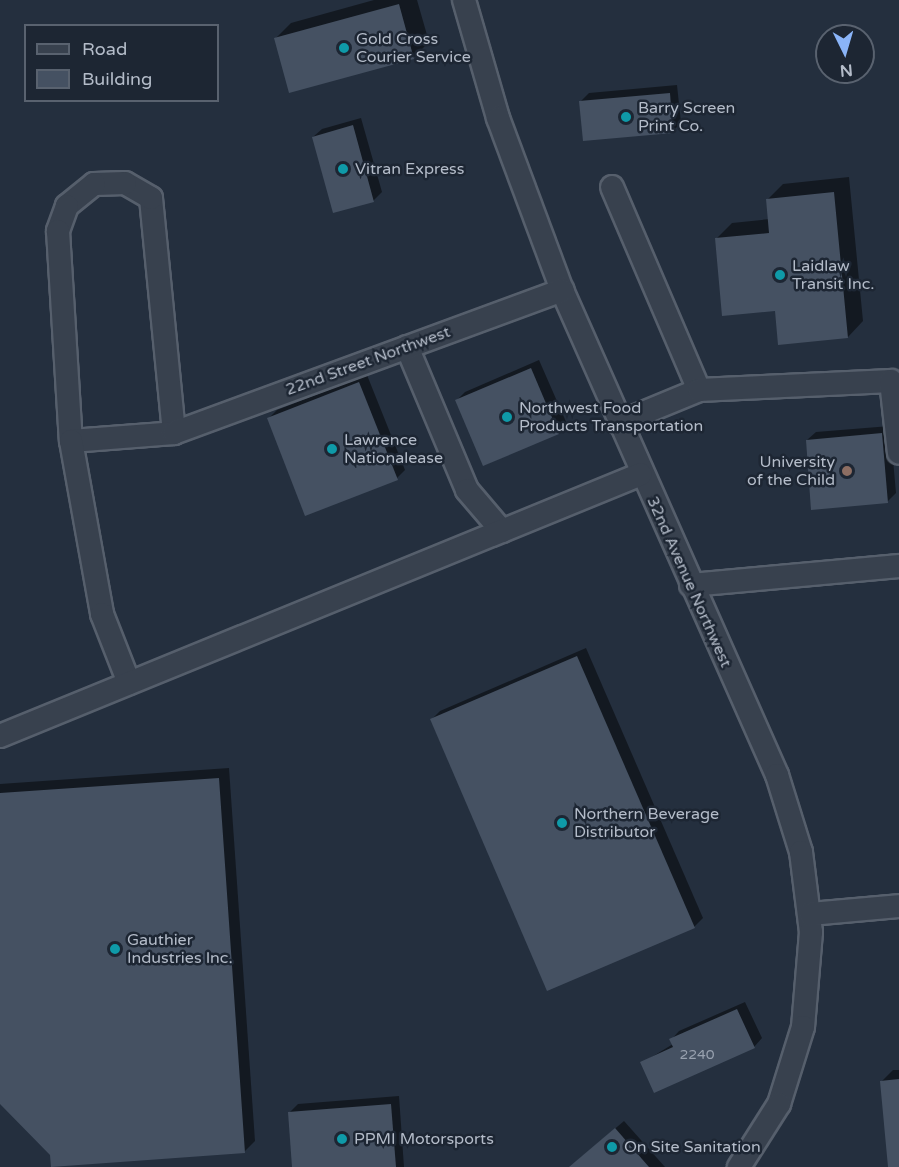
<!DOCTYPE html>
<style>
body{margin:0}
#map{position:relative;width:899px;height:1167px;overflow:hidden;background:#242f3e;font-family:"Varela Round",sans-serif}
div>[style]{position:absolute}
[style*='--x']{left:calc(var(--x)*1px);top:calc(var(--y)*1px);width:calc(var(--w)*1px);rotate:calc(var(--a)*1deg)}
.shadow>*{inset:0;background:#0007}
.building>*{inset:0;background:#455162}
.roads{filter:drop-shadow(2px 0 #565f6c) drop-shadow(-2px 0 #565f6c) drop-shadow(0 2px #565f6c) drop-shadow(0 -2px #565f6c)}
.minor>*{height:22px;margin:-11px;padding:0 11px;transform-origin:11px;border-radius:11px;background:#38414e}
.dots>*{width:16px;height:16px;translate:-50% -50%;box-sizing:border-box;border:3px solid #1d2633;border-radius:50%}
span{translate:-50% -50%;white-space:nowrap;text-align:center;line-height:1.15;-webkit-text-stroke:5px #1d2633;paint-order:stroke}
.number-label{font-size:14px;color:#98a1af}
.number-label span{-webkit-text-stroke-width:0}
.poi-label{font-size:16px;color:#b4bcc9}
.left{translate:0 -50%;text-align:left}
.right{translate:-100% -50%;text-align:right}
.street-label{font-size:16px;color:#b4bcc9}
.legend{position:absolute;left:24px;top:24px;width:195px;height:78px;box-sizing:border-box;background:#1d2633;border:2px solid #59626f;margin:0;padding:8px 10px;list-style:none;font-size:18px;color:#b4bcc9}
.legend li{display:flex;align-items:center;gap:12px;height:30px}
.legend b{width:30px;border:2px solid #59626f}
.north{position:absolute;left:815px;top:24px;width:60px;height:60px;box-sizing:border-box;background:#1d2633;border:2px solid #59626f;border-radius:50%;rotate:175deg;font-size:16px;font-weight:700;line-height:24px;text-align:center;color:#b4bcc9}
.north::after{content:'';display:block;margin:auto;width:21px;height:27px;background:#8ab4f8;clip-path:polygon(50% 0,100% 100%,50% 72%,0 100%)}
</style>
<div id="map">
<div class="shadow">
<i style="clip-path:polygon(374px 0,417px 0,429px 42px,413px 58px,276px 38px,291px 23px)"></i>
<i style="clip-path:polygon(677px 85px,681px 123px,672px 132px,581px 101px,589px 93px)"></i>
<i style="clip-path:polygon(361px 118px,382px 192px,373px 201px,313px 137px,322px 129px)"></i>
<i style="clip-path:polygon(849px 177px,863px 321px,848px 337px,776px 310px,717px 238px,732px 223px,770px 219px,768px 199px,783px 184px)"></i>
<i style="clip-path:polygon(539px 360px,567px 424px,559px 433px,484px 465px,456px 401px,465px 392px)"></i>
<i style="clip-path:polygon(367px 375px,405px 470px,397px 478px,268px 419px,277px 410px)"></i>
<i style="clip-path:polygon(890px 426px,896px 493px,887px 502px,807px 440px,816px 432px)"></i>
<i style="clip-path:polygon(586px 648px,703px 918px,694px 927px,548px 989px,431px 720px,440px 711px)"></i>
<i style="clip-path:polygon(229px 768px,255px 1141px,244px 1152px,52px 1154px,0 1102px,0 784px)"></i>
<i style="clip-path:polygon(745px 1002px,762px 1038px,754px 1047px,642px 1063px,673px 1044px,671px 1040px,679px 1031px)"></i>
<i style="clip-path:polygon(893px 1070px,899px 1070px,899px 1167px,889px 1167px,882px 1081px)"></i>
<i style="clip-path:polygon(399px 1096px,404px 1167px,293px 1167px,289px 1113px,298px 1104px)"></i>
<i style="clip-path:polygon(624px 1121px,665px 1167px,570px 1167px)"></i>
</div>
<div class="building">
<i style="clip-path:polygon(399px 4px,414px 59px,289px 93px,274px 38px)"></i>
<i style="clip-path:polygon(670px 93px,673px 133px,583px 141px,579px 101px)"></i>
<i style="clip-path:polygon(353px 125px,374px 202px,333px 213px,312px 137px)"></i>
<i style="clip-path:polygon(834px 192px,848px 338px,778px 345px,775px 311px,722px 316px,715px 238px,769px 233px,766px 199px)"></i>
<i style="clip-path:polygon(531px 368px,559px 434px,483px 466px,455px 400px)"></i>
<i style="clip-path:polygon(359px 382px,398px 480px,305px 516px,267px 418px)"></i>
<i style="clip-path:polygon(882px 433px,888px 503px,811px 510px,806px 440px)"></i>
<i style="clip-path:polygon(577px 656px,695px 928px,547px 991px,430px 719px)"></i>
<i style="clip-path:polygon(219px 778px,245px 1153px,51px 1167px,50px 1155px,0 1104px,0 793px)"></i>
<i style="clip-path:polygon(737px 1009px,755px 1048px,654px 1093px,640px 1062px,673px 1047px,669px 1039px)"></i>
<i style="clip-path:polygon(899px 1079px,899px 1167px,888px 1167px,880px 1081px)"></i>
<i style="clip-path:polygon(391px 1104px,396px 1167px,292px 1167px,288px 1112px)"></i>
<i style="clip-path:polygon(615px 1128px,649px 1167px,569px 1167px)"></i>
</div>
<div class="roads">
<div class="minor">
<i style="--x:464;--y:0;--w:123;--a:73.9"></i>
<i style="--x:498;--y:118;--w:184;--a:69.6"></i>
<i style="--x:562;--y:290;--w:531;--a:66.09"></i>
<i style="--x:777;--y:775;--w:81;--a:72.7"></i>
<i style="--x:801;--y:852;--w:81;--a:82.9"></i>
<i style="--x:811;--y:932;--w:95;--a:94.8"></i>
<i style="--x:803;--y:1027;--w:81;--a:107.3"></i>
<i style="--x:779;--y:1104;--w:75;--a:122.4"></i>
<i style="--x:612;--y:187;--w:221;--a:66.8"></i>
<i style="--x:699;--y:390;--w:87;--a:157.6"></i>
<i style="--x:407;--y:347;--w:155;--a:67.2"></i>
<i style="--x:467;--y:490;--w:54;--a:49.5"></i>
<i style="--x:699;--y:390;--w:192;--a:-2.7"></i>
<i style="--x:891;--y:381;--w:72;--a:83.7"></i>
<i style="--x:174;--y:433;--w:236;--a:-95.6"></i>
<i style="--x:151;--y:198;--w:30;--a:-150"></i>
<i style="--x:125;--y:183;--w:31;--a:178"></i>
<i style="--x:94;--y:184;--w:35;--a:141"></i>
<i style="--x:67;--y:206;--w:27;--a:110"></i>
<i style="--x:58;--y:231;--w:210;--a:86.5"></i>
<i style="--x:71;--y:441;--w:103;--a:-4.4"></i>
<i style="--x:174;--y:433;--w:414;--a:-20.2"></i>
<i style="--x:71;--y:441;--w:176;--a:79.8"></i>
<i style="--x:102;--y:614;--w:74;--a:68.6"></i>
<i style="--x:691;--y:585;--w:209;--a:-5.2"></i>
<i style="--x:0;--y:736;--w:692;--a:-22.23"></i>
<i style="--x:810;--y:914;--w:89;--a:-5.1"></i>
</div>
</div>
<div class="dots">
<i style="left:344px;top:48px;background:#0f9aa8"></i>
<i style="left:626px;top:117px;background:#0f9aa8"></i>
<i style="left:343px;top:169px;background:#0f9aa8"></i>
<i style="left:780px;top:275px;background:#0f9aa8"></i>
<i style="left:507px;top:417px;background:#0f9aa8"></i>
<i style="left:332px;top:449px;background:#0f9aa8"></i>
<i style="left:847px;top:471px;background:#8d6e63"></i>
<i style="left:562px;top:823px;background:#0f9aa8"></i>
<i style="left:115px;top:949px;background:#0f9aa8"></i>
<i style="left:342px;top:1139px;background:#0f9aa8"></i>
<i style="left:612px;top:1147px;background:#0f9aa8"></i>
</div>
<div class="number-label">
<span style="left:697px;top:1055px">2240</span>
</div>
<div class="poi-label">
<span class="left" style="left:356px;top:48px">Gold Cross<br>Courier Service</span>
<span class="left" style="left:638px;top:117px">Barry Screen<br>Print Co.</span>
<span class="left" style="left:355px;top:169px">Vitran Express</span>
<span class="left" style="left:792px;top:275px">Laidlaw<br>Transit Inc.</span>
<span class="left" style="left:519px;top:417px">Northwest Food<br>Products Transportation</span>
<span class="left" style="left:344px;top:449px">Lawrence<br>Nationalease</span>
<span class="right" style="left:835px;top:471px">University<br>of the Child</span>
<span class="left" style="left:574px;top:823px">Northern Beverage<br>Distributor</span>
<span class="left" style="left:127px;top:949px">Gauthier<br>Industries Inc.</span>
<span class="left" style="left:354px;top:1139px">PPMI Motorsports</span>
<span class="left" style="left:624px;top:1147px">On Site Sanitation</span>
</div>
<div class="street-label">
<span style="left:368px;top:361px;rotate:-20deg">22nd Street Northwest</span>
<span style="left:689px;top:582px;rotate:66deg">32nd Avenue Northwest</span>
</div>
<ul class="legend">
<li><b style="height:8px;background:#38414e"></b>Road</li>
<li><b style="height:16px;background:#455162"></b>Building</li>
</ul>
<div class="north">N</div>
</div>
